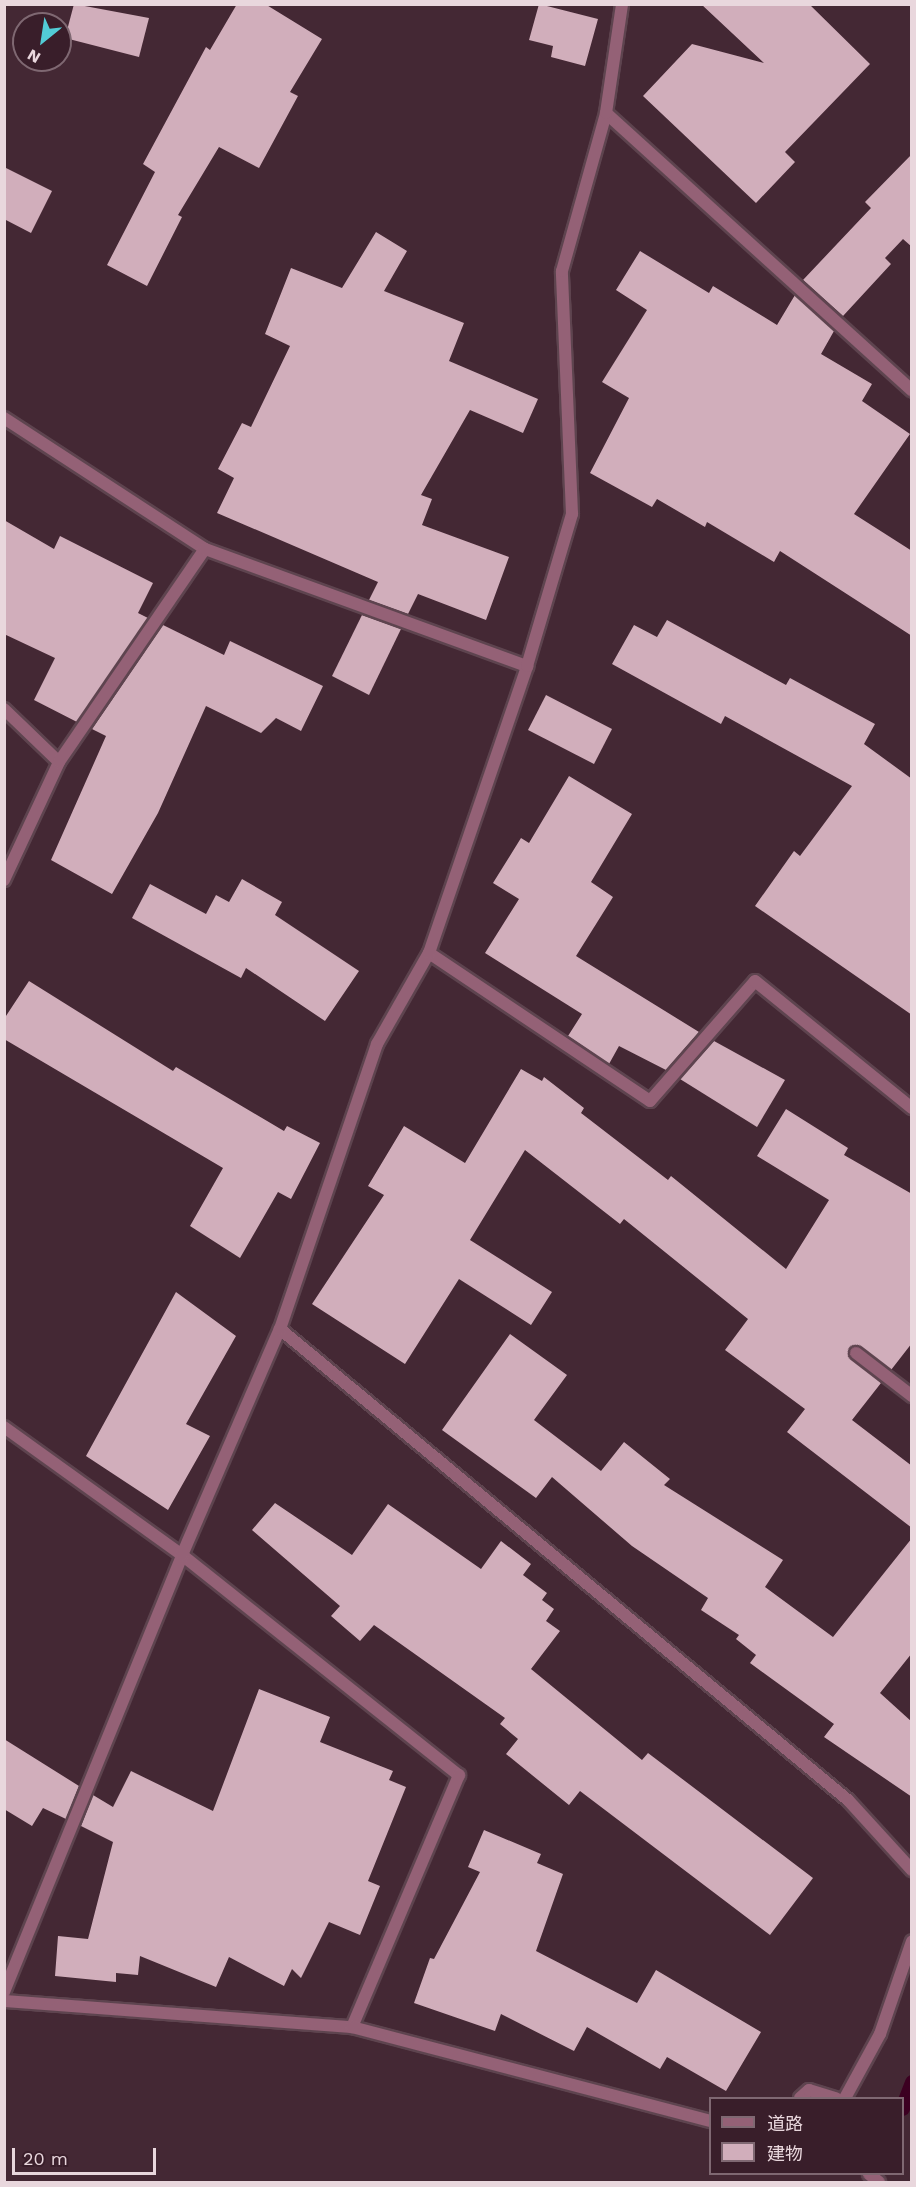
<!DOCTYPE html>
<meta charset="utf-8">
<style>
body{margin:0}
#map{position:relative;width:916px;height:2187px;overflow:hidden;background:#442834;font-family:"Work Sans","Noto Sans JP",sans-serif}
div>[style]{position:absolute}
[style*='--x']{left:calc(var(--x)*1px);top:calc(var(--y)*1px);width:calc(var(--w)*1px);rotate:calc(var(--a)*1deg)}
.stream>*{height:15px;margin:-7.5px;padding:0 7.5px;transform-origin:7.5px;border-radius:7.5px;background:#3c0021}
.building>*{inset:0;background:#d1aebb}
.roads{filter:drop-shadow(2px 0 #5e444f) drop-shadow(-2px 0 #5e444f) drop-shadow(0 2px #5e444f) drop-shadow(0 -2px #5e444f)}
.street>*{height:12px;margin:-6px;padding:0 6px;transform-origin:6px;border-radius:6px;background:#946176}
span{translate:-50% -50%;white-space:nowrap;text-align:center;line-height:1.15;-webkit-text-stroke:6px #391e2a;paint-order:stroke}
.frame{position:absolute;inset:0;border:6px solid #e9d7dd;pointer-events:none}
.legend{position:absolute;left:709px;top:2097px;width:195px;height:78px;box-sizing:border-box;background:#391e2a;border:2px solid #7f6872;margin:0;padding:8px 10px;list-style:none;font-size:18px;color:#e9d7dd}
.legend li{display:flex;align-items:center;gap:12px;height:30px}
.legend b{width:30px;border:2px solid #7f6872}
.north{position:absolute;left:12px;top:12px;width:60px;height:60px;box-sizing:border-box;background:#391e2a;border:2px solid #7f6872;border-radius:50%;rotate:210deg;font-size:16px;font-weight:700;line-height:24px;text-align:center;color:#e9d7dd}
.north::after{content:'';display:block;margin:auto;width:21px;height:27px;background:#52ccd6;clip-path:polygon(50% 0,100% 100%,50% 72%,0 100%)}
.scale{position:absolute;left:12px;top:2148px;width:144px;height:27px;box-sizing:border-box;border:3px solid #e9d7dd;border-top:0;padding-left:8px;font-size:18px;line-height:21px;white-space:nowrap;color:#e9d7dd;-webkit-text-stroke:4px #391e2a;paint-order:stroke}
</style>
<div id="map">
<div class="stream">
<i style="--x:902;--y:2108;--w:28;--a:-69"></i>
</div>
<div class="building">
<i style="clip-path:polygon(74px 4px,149px 18px,139px 57px,65px 38px)"></i>
<i style="clip-path:polygon(237px 4px,265px 4px,322px 39px,290px 92px,298px 96px,259px 168px,219px 147px,178px 215px,182px 217px,147px 286px,107px 265px,155px 172px,143px 164px,206px 47px,210px 50px)"></i>
<i style="clip-path:polygon(539px 4px,598px 19px,585px 66px,551px 57px,553px 46px,529px 40px)"></i>
<i style="clip-path:polygon(701px 4px,809px 4px,870px 64px,785px 152px,795px 162px,756px 203px,643px 96px,692px 44px,764px 63px)"></i>
<i style="clip-path:polygon(912px 154px,912px 247px,903px 239px,885px 258px,891px 264px,843px 316px,803px 280px,871px 208px,865px 202px)"></i>
<i style="clip-path:polygon(4px 167px,52px 191px,31px 233px,4px 219px)"></i>
<i style="clip-path:polygon(376px 232px,407px 251px,384px 291px,464px 323px,449px 361px,538px 399px,523px 433px,470px 410px,421px 495px,432px 499px,422px 525px,509px 557px,486px 620px,418px 594px,408px 614px,369px 600px,378px 582px,217px 513px,234px 478px,218px 469px,242px 423px,251px 427px,290px 346px,265px 334px,291px 268px,342px 288px)"></i>
<i style="clip-path:polygon(640px 251px,709px 293px,713px 286px,777px 325px,795px 295px,834px 331px,821px 354px,872px 384px,862px 401px,910px 434px,854px 514px,912px 551px,912px 636px,780px 551px,774px 562px,707px 522px,705px 527px,657px 499px,652px 507px,590px 473px,629px 398px,602px 382px,647px 310px,616px 290px)"></i>
<i style="clip-path:polygon(4px 520px,54px 549px,60px 536px,153px 583px,138px 613px,148px 618px,77px 722px,34px 700px,55px 658px,4px 634px)"></i>
<i style="clip-path:polygon(362px 615px,401px 629px,369px 695px,332px 676px)"></i>
<i style="clip-path:polygon(667px 620px,786px 685px,790px 678px,875px 724px,864px 744px,912px 779px,912px 1015px,755px 906px,794px 851px,800px 856px,852px 786px,725px 716px,721px 724px,612px 664px,634px 625px,657px 637px)"></i>
<i style="clip-path:polygon(163px 625px,224px 655px,230px 641px,323px 686px,301px 731px,276px 718px,261px 733px,206px 706px,158px 813px,112px 894px,51px 860px,106px 736px,92px 729px)"></i>
<i style="clip-path:polygon(546px 695px,612px 729px,594px 764px,528px 730px)"></i>
<i style="clip-path:polygon(569px 776px,632px 814px,591px 882px,613px 897px,576px 956px,699px 1032px,666px 1070px,619px 1046px,609px 1064px,568px 1036px,582px 1014px,485px 953px,519px 899px,493px 883px,521px 838px,529px 843px)"></i>
<i style="clip-path:polygon(242px 879px,282px 902px,275px 915px,359px 971px,325px 1021px,246px 968px,241px 978px,132px 918px,150px 884px,206px 914px,216px 895px,229px 902px)"></i>
<i style="clip-path:polygon(29px 981px,173px 1071px,176px 1067px,284px 1131px,287px 1126px,320px 1143px,291px 1199px,278px 1192px,240px 1258px,190px 1226px,223px 1168px,4px 1039px,4px 1019px)"></i>
<i style="clip-path:polygon(714px 1041px,785px 1080px,757px 1127px,680px 1079px)"></i>
<i style="clip-path:polygon(521px 1069px,542px 1081px,544px 1077px,584px 1108px,581px 1113px,668px 1180px,671px 1176px,786px 1269px,829px 1200px,757px 1156px,786px 1109px,848px 1148px,844px 1155px,912px 1194px,912px 1343px,891px 1370px,858px 1345px,848px 1353px,881px 1383px,852px 1420px,912px 1466px,912px 1528px,787px 1432px,805px 1409px,725px 1350px,748px 1319px,624px 1219px,620px 1224px,525px 1150px,470px 1240px,552px 1292px,531px 1325px,459px 1279px,405px 1364px,312px 1304px,384px 1195px,368px 1186px,404px 1126px,465px 1163px)"></i>
<i style="clip-path:polygon(176px 1292px,236px 1336px,186px 1424px,210px 1436px,168px 1510px,86px 1456px)"></i>
<i style="clip-path:polygon(510px 1334px,567px 1375px,534px 1420px,601px 1471px,624px 1442px,670px 1479px,664px 1485px,783px 1560px,765px 1587px,833px 1637px,912px 1538px,912px 1653px,880px 1693px,912px 1722px,912px 1797px,824px 1737px,834px 1724px,750px 1663px,756px 1655px,736px 1639px,739px 1635px,701px 1610px,708px 1598px,632px 1546px,552px 1477px,536px 1498px,442px 1430px)"></i>
<i style="clip-path:polygon(275px 1503px,352px 1555px,388px 1504px,481px 1569px,501px 1541px,531px 1564px,523px 1575px,547px 1593px,542px 1600px,554px 1609px,546px 1621px,560px 1631px,531px 1669px,642px 1760px,648px 1753px,813px 1878px,770px 1935px,580px 1791px,569px 1805px,506px 1754px,518px 1739px,500px 1724px,505px 1718px,374px 1625px,360px 1641px,331px 1616px,340px 1606px,252px 1530px)"></i>
<i style="clip-path:polygon(259px 1689px,330px 1717px,320px 1742px,393px 1771px,389px 1780px,406px 1787px,368px 1881px,380px 1886px,360px 1935px,329px 1922px,301px 1978px,292px 1969px,284px 1986px,229px 1957px,216px 1987px,140px 1956px,138px 1975px,116px 1973px,116px 1982px,55px 1976px,58px 1936px,88px 1939px,113px 1842px,81px 1826px,93px 1795px,113px 1807px,131px 1771px,213px 1811px)"></i>
<i style="clip-path:polygon(4px 1739px,79px 1786px,66px 1819px,43px 1808px,32px 1826px,4px 1809px)"></i>
<i style="clip-path:polygon(484px 1830px,541px 1854px,537px 1863px,563px 1874px,536px 1951px,637px 2003px,656px 1970px,761px 2032px,726px 2091px,667px 2057px,660px 2069px,587px 2027px,574px 2051px,501px 2014px,495px 2031px,414px 2003px,430px 1958px,434px 1959px,480px 1872px,468px 1867px)"></i>
</div>
<div class="roads">
<div class="street">
<i style="--x:606;--y:113;--w:413;--a:42.2"></i>
<i style="--x:4;--y:418;--w:240;--a:33.1"></i>
<i style="--x:4;--y:709;--w:76;--a:43.9"></i>
<i style="--x:4;--y:880;--w:130;--a:-65"></i>
<i style="--x:59;--y:762;--w:258;--a:-55.6"></i>
<i style="--x:205;--y:549;--w:343;--a:20"></i>
<i style="--x:429;--y:953;--w:266;--a:33.8"></i>
<i style="--x:650;--y:1101;--w:159;--a:-48.8"></i>
<i style="--x:755;--y:981;--w:202;--a:39"></i>
<i style="--x:280;--y:1329;--w:738;--a:39.67"></i>
<i style="--x:848;--y:1800;--w:95;--a:47.6"></i>
<i style="--x:856;--y:1353;--w:71;--a:37.5"></i>
<i style="--x:4;--y:1427;--w:219;--a:35.7"></i>
<i style="--x:182;--y:1555;--w:354;--a:38.5"></i>
<i style="--x:459;--y:1775;--w:274;--a:113"></i>
<i style="--x:4;--y:1992;--w:472;--a:-67.8"></i>
<i style="--x:182;--y:1555;--w:246;--a:-66.6"></i>
<i style="--x:280;--y:1329;--w:301;--a:-71.2"></i>
<i style="--x:377;--y:1044;--w:105;--a:-60.3"></i>
<i style="--x:429;--y:953;--w:303;--a:-71.1"></i>
<i style="--x:527;--y:666;--w:159;--a:-73.5"></i>
<i style="--x:572;--y:514;--w:243;--a:-92.4"></i>
<i style="--x:562;--y:271;--w:164;--a:-74.4"></i>
<i style="--x:606;--y:113;--w:110;--a:-81.6"></i>
<i style="--x:4;--y:2001;--w:349;--a:4.3"></i>
<i style="--x:352;--y:2027;--w:370;--a:14.7"></i>
<i style="--x:800;--y:2098;--w:12;--a:-42"></i>
<i style="--x:809;--y:2090;--w:28;--a:17"></i>
<i style="--x:845;--y:2098;--w:73;--a:-61.3"></i>
<i style="--x:880;--y:2034;--w:98;--a:-71"></i>
<i style="--x:869;--y:2174;--w:13;--a:39"></i>
</div>
</div>
<div class="frame"></div>
<ul class="legend">
<li><b style="height:8px;background:#946176"></b>道路</li>
<li><b style="height:16px;background:#d1aebb"></b>建物</li>
</ul>
<div class="north">N</div>
<div class="scale">20 m</div>
</div>
